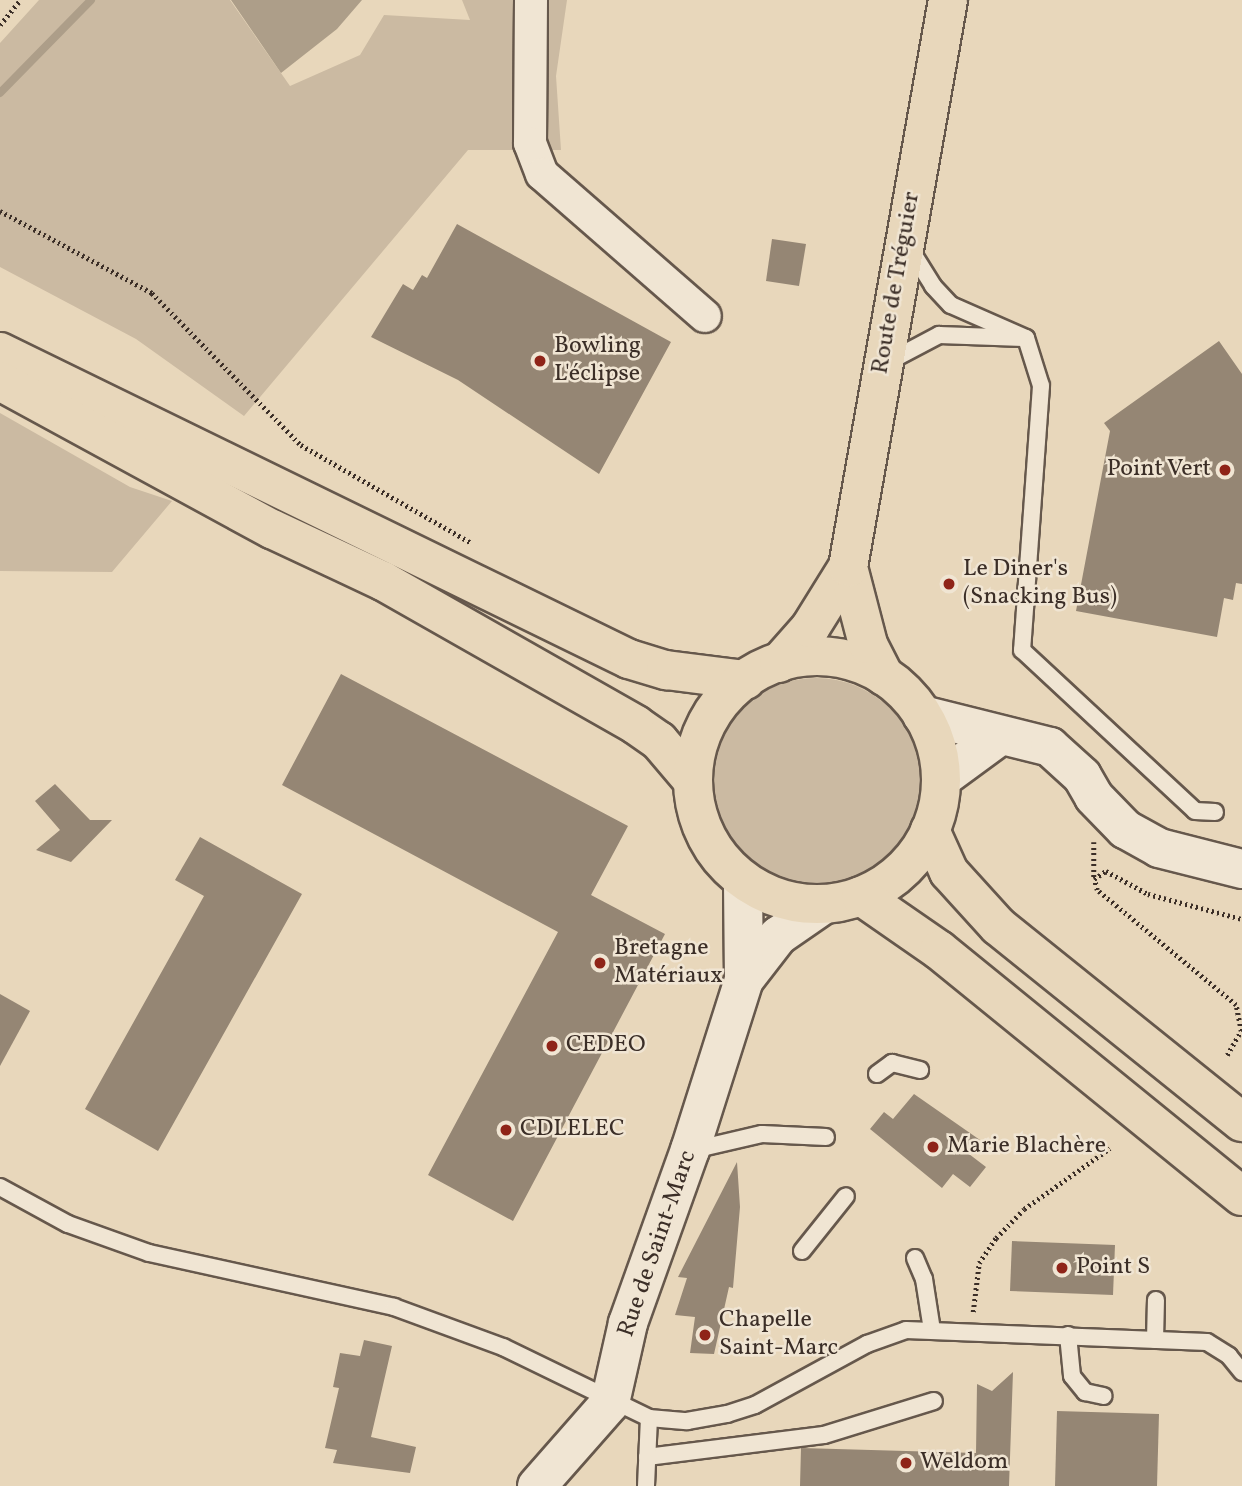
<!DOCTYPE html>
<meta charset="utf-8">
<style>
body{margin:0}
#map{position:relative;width:1242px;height:1486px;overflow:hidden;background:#e8d7bb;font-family:Vollkorn,serif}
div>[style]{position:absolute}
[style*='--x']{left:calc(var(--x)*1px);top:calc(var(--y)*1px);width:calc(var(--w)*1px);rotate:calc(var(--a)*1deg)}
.green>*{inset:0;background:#cbbaa2}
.round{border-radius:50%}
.water>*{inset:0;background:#ad9e89}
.stream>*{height:8px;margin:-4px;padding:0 4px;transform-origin:4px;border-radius:4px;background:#ad9e89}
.building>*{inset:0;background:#958674}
.path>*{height:4.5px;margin-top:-2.25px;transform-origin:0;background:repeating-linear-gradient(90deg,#3b2e27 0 2px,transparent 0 5.5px)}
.roads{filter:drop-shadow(2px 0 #66584c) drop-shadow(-2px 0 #66584c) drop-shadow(0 2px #66584c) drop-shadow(0 -2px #66584c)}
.lane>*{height:16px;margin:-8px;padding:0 8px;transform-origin:8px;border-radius:8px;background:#f0e5d3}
.street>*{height:32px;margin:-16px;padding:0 16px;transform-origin:16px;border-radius:16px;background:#f0e5d3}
.secondary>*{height:38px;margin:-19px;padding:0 19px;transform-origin:19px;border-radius:19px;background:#f0e5d3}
.primary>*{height:38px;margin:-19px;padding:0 19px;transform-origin:19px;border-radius:19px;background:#e8d7bb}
.primary>.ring{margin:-19px;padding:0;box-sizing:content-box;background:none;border:38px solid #e8d7bb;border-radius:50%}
.dots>*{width:19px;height:19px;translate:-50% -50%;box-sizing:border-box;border:4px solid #f0e5d3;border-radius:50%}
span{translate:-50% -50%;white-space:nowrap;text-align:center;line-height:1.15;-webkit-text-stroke:5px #f0e5d3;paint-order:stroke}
.street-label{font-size:24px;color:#3b2e27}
.poi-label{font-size:24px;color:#3b2e27}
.left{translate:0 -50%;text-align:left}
.right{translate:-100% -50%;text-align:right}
</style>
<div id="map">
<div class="green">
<i style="clip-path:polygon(39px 0,230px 0,290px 86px,360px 55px,384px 15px,470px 20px,462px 0,567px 0,556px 76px,561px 150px,468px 150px,244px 416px,136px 339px,0 267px,0 43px)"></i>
<i style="clip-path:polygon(0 413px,130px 487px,172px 501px,112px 572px,0 571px)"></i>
<i class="round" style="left:711px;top:678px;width:210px;height:210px"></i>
</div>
<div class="water">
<i style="clip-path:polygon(231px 0,230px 0,362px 0,337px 29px,281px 73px)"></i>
</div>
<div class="stream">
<i style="--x:0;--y:93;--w:130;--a:-45.6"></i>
</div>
<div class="building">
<i style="clip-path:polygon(457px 224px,671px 342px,599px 474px,458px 380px,371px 337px,403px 284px,413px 290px,422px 275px,427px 278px)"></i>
<i style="clip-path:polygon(772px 239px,806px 244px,799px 286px,766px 281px)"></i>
<i style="clip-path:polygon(1219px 341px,1242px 374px,1242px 584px,1236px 583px,1233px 600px,1224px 598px,1217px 637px,1076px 611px,1110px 431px,1104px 423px)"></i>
<i style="clip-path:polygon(341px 674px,628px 826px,591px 895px,665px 934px,513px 1221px,428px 1175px,558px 932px,282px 785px)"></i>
<i style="clip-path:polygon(55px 784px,90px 820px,112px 820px,71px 862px,36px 850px,60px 830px,35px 801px)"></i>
<i style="clip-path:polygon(200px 837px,302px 894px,158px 1151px,85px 1109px,204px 896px,175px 880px)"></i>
<i style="clip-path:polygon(0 994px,30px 1011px,0 1066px)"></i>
<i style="clip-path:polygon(914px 1094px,980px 1140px,969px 1154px,986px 1167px,970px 1187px,953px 1174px,942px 1188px,870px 1129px,884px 1112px,893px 1119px)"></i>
<i style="clip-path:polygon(737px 1162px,740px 1207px,733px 1288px,729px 1287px,714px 1354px,690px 1353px,695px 1317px,675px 1315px,687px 1278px,678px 1277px)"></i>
<i style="clip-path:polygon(1012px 1241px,1115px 1245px,1113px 1295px,1010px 1291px)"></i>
<i style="clip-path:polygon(364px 1340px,392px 1346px,371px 1437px,416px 1447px,410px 1473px,333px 1463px,337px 1450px,325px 1448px,339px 1388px,333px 1387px,340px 1353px,360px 1356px)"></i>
<i style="clip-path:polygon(1013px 1372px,1009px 1486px,800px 1486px,801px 1448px,976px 1453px,977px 1384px,992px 1391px)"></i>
<i style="clip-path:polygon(1057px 1411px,1159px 1414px,1157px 1486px,1055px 1486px)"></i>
</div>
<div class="path">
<i style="--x:0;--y:25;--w:32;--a:-51"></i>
<i style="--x:0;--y:211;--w:173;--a:28.3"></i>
<i style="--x:152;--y:293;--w:213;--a:45.6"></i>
<i style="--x:301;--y:445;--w:195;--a:29.9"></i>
<i style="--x:1094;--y:842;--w:36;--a:90"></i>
<i style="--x:1227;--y:1055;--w:28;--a:-60"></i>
<i style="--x:1241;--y:1031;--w:26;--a:-101"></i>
<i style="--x:1236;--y:1005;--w:180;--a:-140.4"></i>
<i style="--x:1097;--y:890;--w:11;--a:-105"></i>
<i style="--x:1094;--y:879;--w:14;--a:-34"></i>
<i style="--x:1106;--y:871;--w:48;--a:28.7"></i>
<i style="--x:1148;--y:894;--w:97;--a:14.9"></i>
<i style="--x:973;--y:1312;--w:49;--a:-83"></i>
<i style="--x:979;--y:1263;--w:30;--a:-56"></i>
<i style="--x:996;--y:1238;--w:40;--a:-46"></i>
<i style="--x:1024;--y:1209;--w:105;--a:-35.3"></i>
</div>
<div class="roads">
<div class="lane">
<i style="--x:912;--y:252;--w:40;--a:58"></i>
<i style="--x:933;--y:286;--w:26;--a:47"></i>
<i style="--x:951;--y:305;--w:82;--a:23.7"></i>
<i style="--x:1026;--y:338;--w:50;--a:72.6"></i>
<i style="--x:1041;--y:386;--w:265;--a:94.1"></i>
<i style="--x:1022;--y:650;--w:236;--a:42.9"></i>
<i style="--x:1195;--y:811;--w:20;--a:3"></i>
<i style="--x:888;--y:362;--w:58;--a:-27.9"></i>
<i style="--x:939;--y:335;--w:84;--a:2"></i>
<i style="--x:877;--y:1074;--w:19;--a:-36"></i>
<i style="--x:892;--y:1063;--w:29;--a:14"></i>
<i style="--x:693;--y:1150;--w:71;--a:-13.1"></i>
<i style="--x:762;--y:1134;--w:64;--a:2.7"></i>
<i style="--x:0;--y:1187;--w:77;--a:28.6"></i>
<i style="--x:68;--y:1224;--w:86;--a:19.7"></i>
<i style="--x:149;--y:1253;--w:251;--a:12.4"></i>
<i style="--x:394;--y:1307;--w:116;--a:20.2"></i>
<i style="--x:503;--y:1347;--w:162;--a:25.9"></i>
<i style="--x:649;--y:1418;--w:38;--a:5"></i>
<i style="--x:687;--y:1421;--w:41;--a:-9.9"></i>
<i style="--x:727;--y:1414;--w:29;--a:-18"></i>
<i style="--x:755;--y:1405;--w:128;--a:-28.6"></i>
<i style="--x:867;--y:1344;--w:41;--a:-19.7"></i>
<i style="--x:906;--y:1330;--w:301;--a:2.3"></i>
<i style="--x:1207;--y:1342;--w:26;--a:32"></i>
<i style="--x:1229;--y:1356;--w:21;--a:51"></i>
<i style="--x:802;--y:1251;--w:70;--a:-51.3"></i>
<i style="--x:915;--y:1258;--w:23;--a:67"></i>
<i style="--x:924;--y:1279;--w:52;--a:81.1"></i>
<i style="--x:1068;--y:1335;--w:41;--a:84.4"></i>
<i style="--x:1072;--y:1376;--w:21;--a:51"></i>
<i style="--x:1085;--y:1392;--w:19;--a:12"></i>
<i style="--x:1155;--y:1340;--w:40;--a:-88.6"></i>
<i style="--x:647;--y:1457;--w:178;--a:-7.1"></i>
<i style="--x:824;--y:1435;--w:115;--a:-17.2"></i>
<i style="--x:646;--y:1486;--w:68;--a:-87.5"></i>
</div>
<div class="street">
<i style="--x:531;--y:0;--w:143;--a:90.4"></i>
<i style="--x:530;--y:143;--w:33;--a:69"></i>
<i style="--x:542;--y:174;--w:216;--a:41.1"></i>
</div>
<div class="secondary">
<i style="--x:922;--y:715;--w:132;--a:14"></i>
<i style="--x:1050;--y:747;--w:43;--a:42.2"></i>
<i style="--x:1082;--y:776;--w:24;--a:60"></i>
<i style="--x:1094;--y:797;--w:45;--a:45.9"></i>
<i style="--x:1125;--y:829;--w:39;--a:29"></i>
<i style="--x:1159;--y:848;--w:86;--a:14.2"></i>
<i style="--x:941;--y:779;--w:74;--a:-36.3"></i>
<i style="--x:744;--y:980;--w:56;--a:-52.3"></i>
<i style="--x:778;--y:936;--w:56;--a:-34.8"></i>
<i style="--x:537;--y:1486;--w:111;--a:-48.7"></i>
<i style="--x:610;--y:1403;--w:82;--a:-77.3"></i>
<i style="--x:628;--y:1323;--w:184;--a:-70.3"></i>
<i style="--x:690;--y:1150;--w:178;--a:-72.4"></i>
<i style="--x:744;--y:980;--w:100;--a:-90.6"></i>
</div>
<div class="primary">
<i style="--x:0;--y:352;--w:700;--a:26.02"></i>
<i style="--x:629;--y:659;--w:39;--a:17"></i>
<i style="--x:666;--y:670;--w:80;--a:7.2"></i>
<i style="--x:0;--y:381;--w:310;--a:28.6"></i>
<i style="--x:272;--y:529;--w:123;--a:25.1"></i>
<i style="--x:383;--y:581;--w:291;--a:29.6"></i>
<i style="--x:636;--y:725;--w:28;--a:35"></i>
<i style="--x:659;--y:741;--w:52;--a:49.6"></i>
<i class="ring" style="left:693px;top:656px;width:210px;height:210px"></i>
<i style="--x:779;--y:663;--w:47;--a:-48.5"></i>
<i style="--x:810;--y:628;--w:72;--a:-58.1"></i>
<i style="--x:884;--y:676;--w:36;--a:-117"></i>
<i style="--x:868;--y:644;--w:80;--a:-104.6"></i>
<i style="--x:848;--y:567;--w:576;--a:-80"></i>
<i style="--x:930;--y:830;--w:46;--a:65.7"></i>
<i style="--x:949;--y:872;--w:73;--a:47.8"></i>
<i style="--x:998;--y:926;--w:313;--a:38.8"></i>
<i style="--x:861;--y:896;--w:95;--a:34.7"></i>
<i style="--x:939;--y:950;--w:390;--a:39.1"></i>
</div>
</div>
<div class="dots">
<i style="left:540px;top:361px;background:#8f2418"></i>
<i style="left:1225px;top:470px;background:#8f2418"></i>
<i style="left:949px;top:584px;background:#8f2418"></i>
<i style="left:600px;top:963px;background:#8f2418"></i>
<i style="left:552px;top:1046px;background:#8f2418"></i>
<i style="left:506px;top:1130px;background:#8f2418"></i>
<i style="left:933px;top:1147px;background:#8f2418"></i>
<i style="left:1062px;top:1268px;background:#8f2418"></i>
<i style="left:705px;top:1335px;background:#8f2418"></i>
<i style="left:906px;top:1463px;background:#8f2418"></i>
</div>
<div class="street-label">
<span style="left:897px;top:283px;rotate:-80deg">Route de Tréguier</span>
<span style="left:658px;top:1244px;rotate:-71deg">Rue de Saint-Marc</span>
</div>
<div class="poi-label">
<span class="left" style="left:554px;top:361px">Bowling<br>L'éclipse</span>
<span class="right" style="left:1211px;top:470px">Point Vert</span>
<span class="left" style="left:963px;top:584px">Le Diner's<br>(Snacking Bus)</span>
<span class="left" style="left:614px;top:963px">Bretagne<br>Matériaux</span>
<span class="left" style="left:566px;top:1046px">CEDEO</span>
<span class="left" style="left:520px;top:1130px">CDLELEC</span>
<span class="left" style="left:947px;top:1147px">Marie Blachère</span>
<span class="left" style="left:1076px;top:1268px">Point S</span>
<span class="left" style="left:719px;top:1335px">Chapelle<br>Saint-Marc</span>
<span class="left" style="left:920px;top:1463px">Weldom</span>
</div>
</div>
